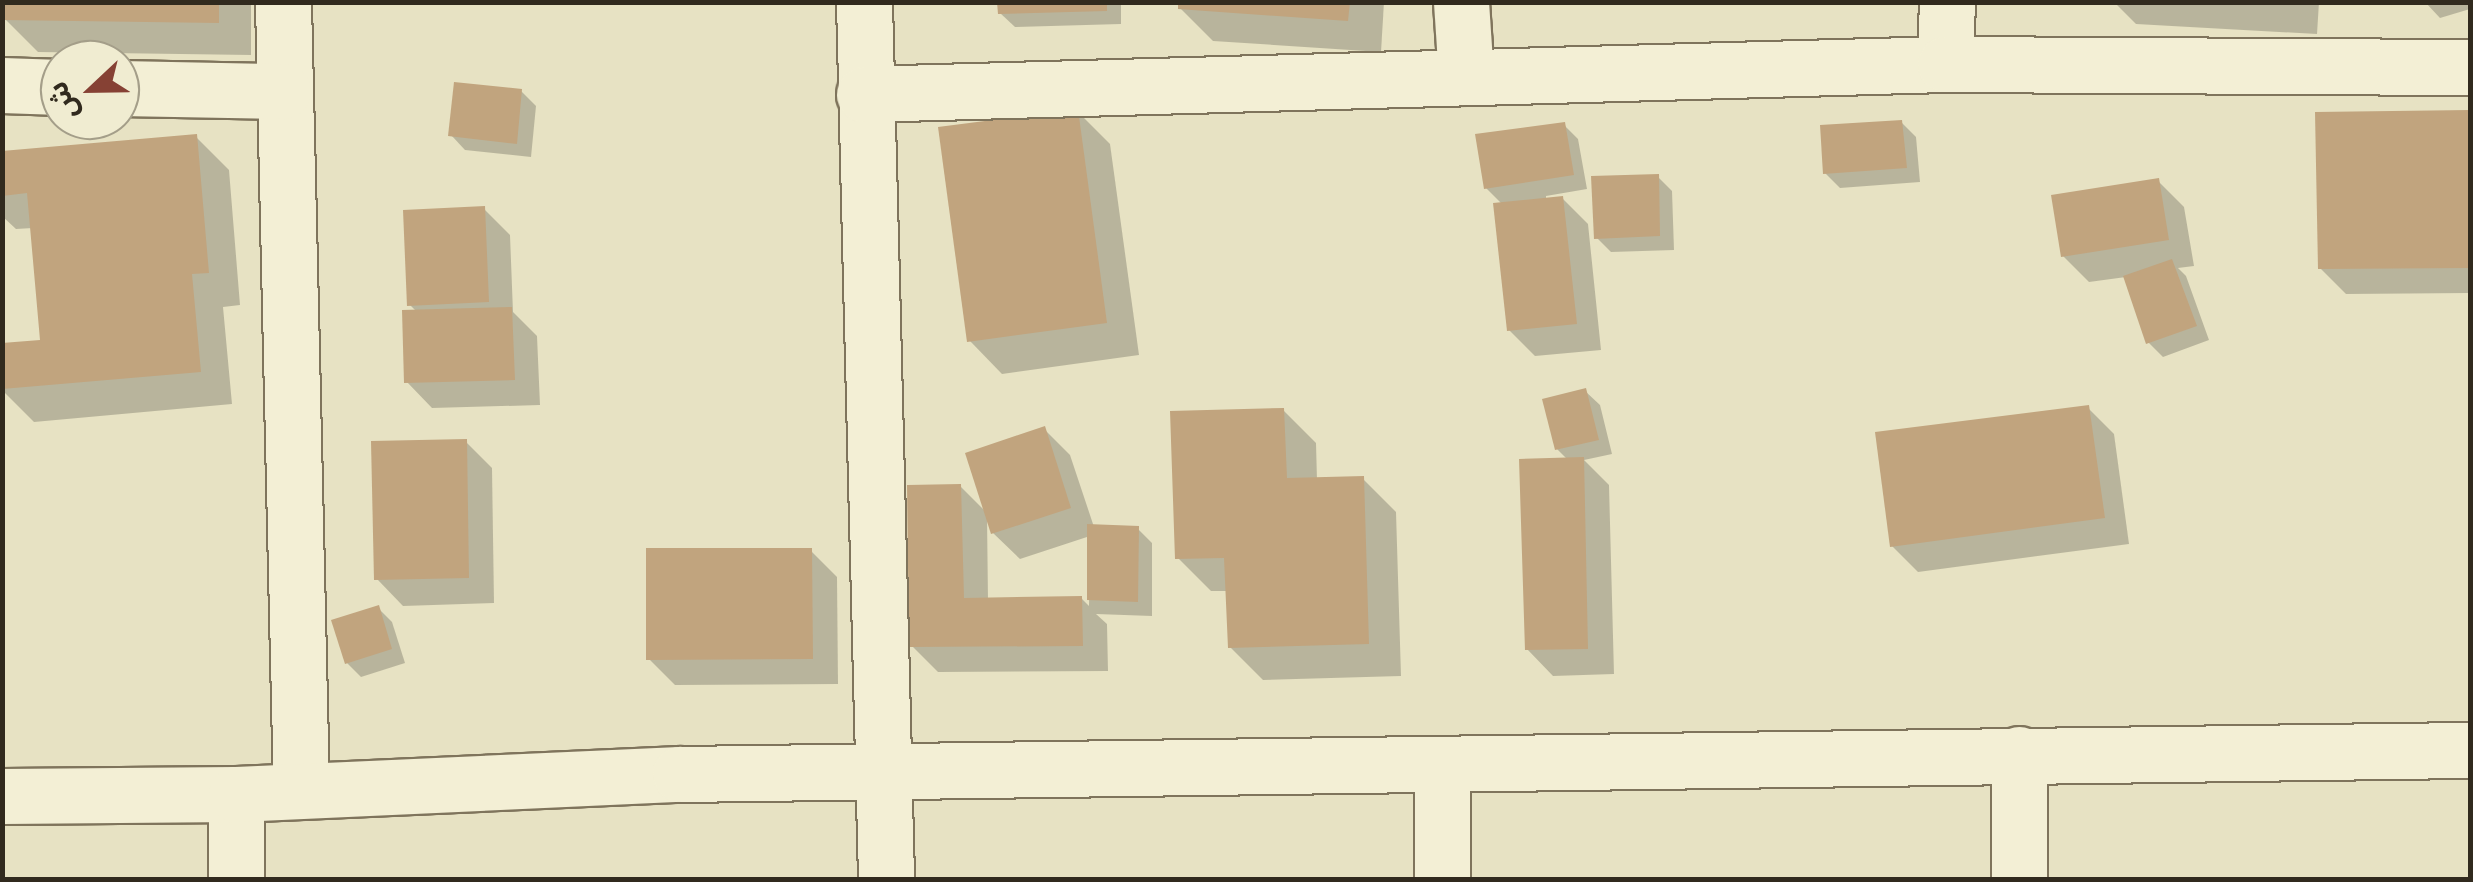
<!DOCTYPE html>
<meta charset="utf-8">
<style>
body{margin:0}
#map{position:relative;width:2473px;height:882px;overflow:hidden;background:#e7e2c3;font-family:Georgia,"Noto Sans Arabic",serif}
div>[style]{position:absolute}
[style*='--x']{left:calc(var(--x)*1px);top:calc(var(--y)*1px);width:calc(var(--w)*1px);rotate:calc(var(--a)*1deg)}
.shadow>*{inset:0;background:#0003}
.building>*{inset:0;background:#c1a47e}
.roads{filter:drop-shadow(2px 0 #7f745c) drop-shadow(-2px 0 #7f745c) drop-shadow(0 2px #7f745c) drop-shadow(0 -2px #7f745c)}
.minor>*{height:55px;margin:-27.5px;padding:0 27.5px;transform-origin:27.5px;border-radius:27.5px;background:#f3efd5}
span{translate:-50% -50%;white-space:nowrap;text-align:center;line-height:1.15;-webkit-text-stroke:8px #f0ecd1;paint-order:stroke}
.frame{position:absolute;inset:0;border:5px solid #312a1e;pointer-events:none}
.north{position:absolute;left:40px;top:40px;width:100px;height:100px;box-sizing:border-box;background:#f0ecd1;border:2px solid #a49e89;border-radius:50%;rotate:248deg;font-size:28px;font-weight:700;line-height:40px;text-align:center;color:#312a1e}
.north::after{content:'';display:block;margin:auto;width:35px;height:45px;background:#864134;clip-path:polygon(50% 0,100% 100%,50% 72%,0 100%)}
</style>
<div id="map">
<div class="shadow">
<i style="clip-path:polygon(5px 2px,251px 2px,251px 55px,38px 52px,5px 19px)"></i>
<i style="clip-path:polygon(631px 2px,696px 2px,633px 4px)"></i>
<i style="clip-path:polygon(1000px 2px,1121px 2px,1121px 24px,1015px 27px,1000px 13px)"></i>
<i style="clip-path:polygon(1181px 2px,1384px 2px,1381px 52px,1213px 41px,1180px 8px)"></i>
<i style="clip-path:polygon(2114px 2px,2319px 2px,2317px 34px,2136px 24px)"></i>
<i style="clip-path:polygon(2470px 2px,2470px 9px,2440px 18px,2425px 2px)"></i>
<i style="clip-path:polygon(521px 91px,536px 106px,531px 157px,465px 150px,451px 135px)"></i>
<i style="clip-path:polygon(1077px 111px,1110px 144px,1139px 355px,1002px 374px,970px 341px)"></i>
<i style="clip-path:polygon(2470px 113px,2470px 293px,2346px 294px,2320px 268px,2317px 115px)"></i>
<i style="clip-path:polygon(1901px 122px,1916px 137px,1920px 182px,1840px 188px,1825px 173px)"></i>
<i style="clip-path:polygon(1564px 125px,1578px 139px,1587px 189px,1546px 196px,1546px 200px,1562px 198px,1588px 224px,1601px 350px,1535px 356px,1509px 330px,1502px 204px,1486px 188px)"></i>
<i style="clip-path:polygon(196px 137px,229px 170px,240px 305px,223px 307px,232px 404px,34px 422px,2px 390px,2px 345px,42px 342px,33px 228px,16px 229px,2px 216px,2px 153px)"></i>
<i style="clip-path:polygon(1658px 177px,1672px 191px,1674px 250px,1611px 252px,1597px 238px)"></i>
<i style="clip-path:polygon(2158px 181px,2184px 207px,2194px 266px,2178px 268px,2186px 276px,2209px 340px,2163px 357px,2148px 342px,2126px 277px,2089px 282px,2063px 256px)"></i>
<i style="clip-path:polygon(484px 209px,510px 235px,513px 312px,537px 336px,540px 405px,432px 408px,406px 381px,417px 312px,409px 304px)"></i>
<i style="clip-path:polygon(1585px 391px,1600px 405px,1612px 454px,1584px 460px,1609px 485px,1614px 674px,1553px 676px,1527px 649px,1568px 460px,1557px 449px)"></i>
<i style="clip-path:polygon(2088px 408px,2114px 434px,2129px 544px,1918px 572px,1892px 546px)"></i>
<i style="clip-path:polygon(1283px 410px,1316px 443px,1317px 480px,1363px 479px,1396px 512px,1401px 676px,1263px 680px,1230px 647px,1228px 591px,1211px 591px,1178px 558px)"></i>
<i style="clip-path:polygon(evenodd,1044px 429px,1070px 455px,1094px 527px,1138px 529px,1152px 543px,1152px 616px,1096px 614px,1107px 624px,1108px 671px,938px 672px,912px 646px,960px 486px,987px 513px,1044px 429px,987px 516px,993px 533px,1020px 559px,1090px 536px,1089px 606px,1081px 598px,988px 600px,987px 516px)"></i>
<i style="clip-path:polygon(466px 442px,492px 468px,494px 603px,403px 606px,377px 579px)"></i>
<i style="clip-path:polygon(811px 551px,837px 577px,838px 684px,675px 685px,649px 659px)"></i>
<i style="clip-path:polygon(378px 608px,392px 622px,405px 663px,361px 677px,347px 663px)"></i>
</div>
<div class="building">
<i style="clip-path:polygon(3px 2px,219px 2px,219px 23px,3px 20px)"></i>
<i style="clip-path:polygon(997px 2px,1107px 2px,1107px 11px,998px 14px)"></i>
<i style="clip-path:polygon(1178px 2px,1350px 2px,1348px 21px,1178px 9px)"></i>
<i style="clip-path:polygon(454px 82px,522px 89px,517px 144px,448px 136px)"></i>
<i style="clip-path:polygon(1078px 109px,1107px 323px,967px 342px,938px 127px)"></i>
<i style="clip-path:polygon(2470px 110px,2470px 268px,2318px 269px,2315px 112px)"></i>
<i style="clip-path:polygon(1902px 120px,1907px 168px,1823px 174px,1820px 125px)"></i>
<i style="clip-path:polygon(1565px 122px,1574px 175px,1484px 189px,1475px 134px)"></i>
<i style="clip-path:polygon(197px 134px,209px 273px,192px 274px,201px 372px,2px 389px,2px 343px,40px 340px,27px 193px,2px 196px,2px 151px)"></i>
<i style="clip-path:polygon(1659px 174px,1660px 236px,1594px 239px,1591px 176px)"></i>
<i style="clip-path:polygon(2159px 178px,2169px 240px,2061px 257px,2051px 195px)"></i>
<i style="clip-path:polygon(1563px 196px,1577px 324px,1507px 331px,1493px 203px)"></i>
<i style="clip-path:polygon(485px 206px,489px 302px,407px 306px,403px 210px)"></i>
<i style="clip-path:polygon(2172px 259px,2197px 326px,2146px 344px,2123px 276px)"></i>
<i style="clip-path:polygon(512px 307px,515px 380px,404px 383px,402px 310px)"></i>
<i style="clip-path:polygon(1586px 388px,1599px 440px,1555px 450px,1542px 399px)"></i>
<i style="clip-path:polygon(2089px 405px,2105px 518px,1890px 547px,1875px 432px)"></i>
<i style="clip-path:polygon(1284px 408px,1287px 478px,1364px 476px,1369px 644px,1228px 648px,1224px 558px,1175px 559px,1170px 411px)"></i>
<i style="clip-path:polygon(1045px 426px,1071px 508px,991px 534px,965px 453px)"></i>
<i style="clip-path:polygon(467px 439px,469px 578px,374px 580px,371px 441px)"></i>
<i style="clip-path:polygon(1584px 457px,1588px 649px,1525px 650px,1519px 459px)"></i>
<i style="clip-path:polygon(961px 484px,964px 598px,1082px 596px,1083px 646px,909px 647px,907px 485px)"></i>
<i style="clip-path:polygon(1087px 524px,1139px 526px,1138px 602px,1087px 600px)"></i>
<i style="clip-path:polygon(646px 548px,812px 548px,813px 659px,646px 660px)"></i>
<i style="clip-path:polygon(379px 605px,392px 649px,345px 664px,331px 620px)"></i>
</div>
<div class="roads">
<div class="minor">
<i style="--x:283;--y:2;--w:787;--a:88.69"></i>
<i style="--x:864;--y:2;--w:878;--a:88.56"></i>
<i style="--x:1461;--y:2;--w:75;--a:86.2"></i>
<i style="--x:1945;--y:64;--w:62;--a:-88.2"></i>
<i style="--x:2;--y:85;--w:58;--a:2"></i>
<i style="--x:120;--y:88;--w:163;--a:1.1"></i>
<i style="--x:864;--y:94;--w:1081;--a:-1.59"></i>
<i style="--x:1945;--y:64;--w:525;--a:0.33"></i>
<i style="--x:2019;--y:754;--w:126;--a:90"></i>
<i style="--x:1442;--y:764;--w:116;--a:90"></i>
<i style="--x:236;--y:794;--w:86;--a:90"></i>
<i style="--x:2;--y:796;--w:234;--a:-0.5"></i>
<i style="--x:236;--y:794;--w:444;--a:-2.6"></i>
<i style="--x:680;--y:774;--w:1790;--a:-0.77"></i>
</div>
</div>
<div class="frame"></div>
<div class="north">ش</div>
</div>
